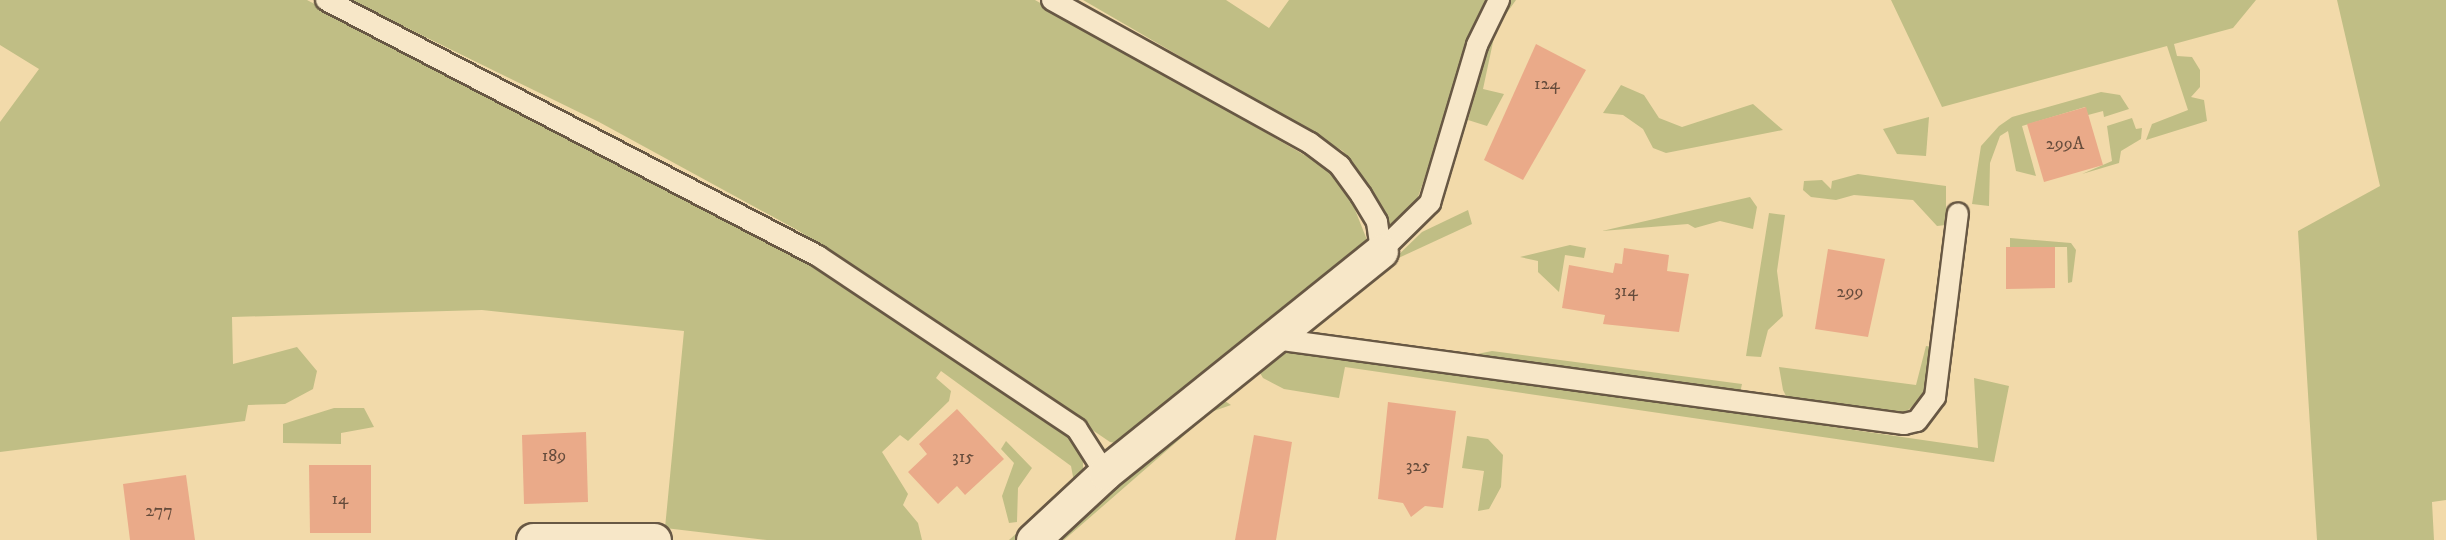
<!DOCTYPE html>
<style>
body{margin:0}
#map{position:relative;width:2446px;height:540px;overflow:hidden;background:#f2daaa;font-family:"IM FELL DW Pica",serif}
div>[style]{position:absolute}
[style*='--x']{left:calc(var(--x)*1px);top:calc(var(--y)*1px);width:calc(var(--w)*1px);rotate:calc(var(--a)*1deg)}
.green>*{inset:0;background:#c0be85}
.building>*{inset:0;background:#eaaa89}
.roads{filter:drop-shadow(2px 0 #685844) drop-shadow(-2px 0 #685844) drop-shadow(0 2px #685844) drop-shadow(0 -2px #685844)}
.service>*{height:20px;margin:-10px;padding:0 10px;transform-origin:10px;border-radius:10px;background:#f7e7c8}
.minor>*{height:33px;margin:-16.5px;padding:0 16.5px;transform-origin:16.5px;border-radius:16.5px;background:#f7e7c8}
span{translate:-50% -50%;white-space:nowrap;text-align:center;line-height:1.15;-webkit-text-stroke:6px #f7e7c8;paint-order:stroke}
.number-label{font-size:18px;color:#664c3c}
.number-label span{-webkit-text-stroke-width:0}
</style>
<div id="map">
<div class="green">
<i style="clip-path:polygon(0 0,307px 0,820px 269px,1049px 421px,1074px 441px,1083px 455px,1083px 474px,1018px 540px,1009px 540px,1074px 482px,1071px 466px,941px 371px,936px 378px,951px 391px,949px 401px,908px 441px,900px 435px,882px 452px,908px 494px,903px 505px,918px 523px,922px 540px,767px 540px,665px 528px,684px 331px,482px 310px,232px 317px,233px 364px,297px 347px,317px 371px,313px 389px,285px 404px,248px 405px,245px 421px,0 452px,0 122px,39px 69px,0 45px)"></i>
<i style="clip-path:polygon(350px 0,1035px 0,1327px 168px,1350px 197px,1367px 240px,1363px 253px,1120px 444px,1110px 442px,799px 231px,599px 122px)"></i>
<i style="clip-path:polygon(1083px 0,1226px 0,1269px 28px,1289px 0,1486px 0,1418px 197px,1397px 226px,1388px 227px,1383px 210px,1343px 151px)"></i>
<i style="clip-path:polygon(1508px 0,1516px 0,1496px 28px,1483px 89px,1504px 94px,1487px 126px,1468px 120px,1490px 34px)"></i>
<i style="clip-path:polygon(1891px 0,2256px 0,2233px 28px,2174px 44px,2177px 56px,2192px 57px,2200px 70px,2200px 87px,2191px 97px,2204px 100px,2207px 121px,2146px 140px,2152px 124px,2188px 110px,2167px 46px,1942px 107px)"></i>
<i style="clip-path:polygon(2337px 0,2446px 0,2446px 500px,2432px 502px,2434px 540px,2317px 540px,2298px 231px,2380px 186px)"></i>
<i style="clip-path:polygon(1621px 85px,1644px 95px,1659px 118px,1682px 127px,1753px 104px,1783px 130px,1666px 153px,1653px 148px,1643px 129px,1623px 115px,1603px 113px)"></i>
<i style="clip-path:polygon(2101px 92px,2120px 95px,2129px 109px,2104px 117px,2103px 111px,2088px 115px,2085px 107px,2022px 126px,2036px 176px,2016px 171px,2008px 131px,2000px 136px,1990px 163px,1989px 206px,1972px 204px,1981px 146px,1999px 126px,2012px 117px)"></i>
<i style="clip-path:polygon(1929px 117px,1926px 156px,1897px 154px,1883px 129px)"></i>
<i style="clip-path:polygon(2132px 118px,2136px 129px,2142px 128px,2141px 139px,2121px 151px,2119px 163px,2082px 174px,2112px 161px,2107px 126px)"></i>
<i style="clip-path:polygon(1858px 174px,1946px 186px,1946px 225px,1937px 226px,1913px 200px,1854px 195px,1836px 200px,1811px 197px,1803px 190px,1804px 181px,1822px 180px,1831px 189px,1832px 181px)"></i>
<i style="clip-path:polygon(1750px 197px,1757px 207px,1753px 229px,1720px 221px,1695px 228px,1688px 224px,1602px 231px)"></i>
<i style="clip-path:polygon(1468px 210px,1472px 224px,1392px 261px,1422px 232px)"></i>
<i style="clip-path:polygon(1769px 213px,1785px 215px,1777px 271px,1783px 316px,1768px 330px,1761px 357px,1746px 356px)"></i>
<i style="clip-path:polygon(2010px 238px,2071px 243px,2076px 250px,2072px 282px,2068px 283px,2067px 247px,2010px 247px)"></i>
<i style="clip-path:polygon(1570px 245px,1586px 248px,1584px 258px,1565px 255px,1559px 292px,1538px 272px,1538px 261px,1520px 257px)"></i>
<i style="clip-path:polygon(1926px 346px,1933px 347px,1924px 395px,1904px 414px,1787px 398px,1783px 390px,1779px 367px,1916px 385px)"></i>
<i style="clip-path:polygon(1297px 349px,1978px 448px,1974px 378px,2009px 386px,1994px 462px,1345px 367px,1339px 398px,1284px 389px,1263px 378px,1257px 368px,1275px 350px)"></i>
<i style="clip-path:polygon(1492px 351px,1742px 384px,1740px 393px,1467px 356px)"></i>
<i style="clip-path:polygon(1222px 399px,1231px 405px,1211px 412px,1064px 540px,1048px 540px)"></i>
<i style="clip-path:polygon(334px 408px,364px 408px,374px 427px,341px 433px,341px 444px,283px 443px,283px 424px)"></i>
<i style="clip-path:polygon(1467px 436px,1488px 439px,1503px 455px,1501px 487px,1489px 509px,1478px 511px,1484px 471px,1462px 468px)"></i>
<i style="clip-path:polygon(1006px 441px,1032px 468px,1018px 488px,1017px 522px,1009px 523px,1002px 496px,1014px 463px,1001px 449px)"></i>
</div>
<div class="building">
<i style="clip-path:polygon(1536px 44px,1586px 70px,1523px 180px,1484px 160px)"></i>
<i style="clip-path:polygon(2086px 107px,2103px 165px,2044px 182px,2027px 124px)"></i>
<i style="clip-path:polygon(2006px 247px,2055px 247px,2055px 288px,2006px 289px)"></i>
<i style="clip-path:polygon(1624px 248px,1669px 255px,1667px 271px,1689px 274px,1679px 332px,1603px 324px,1605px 315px,1562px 308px,1569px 265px,1613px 273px,1615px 263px,1622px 264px)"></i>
<i style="clip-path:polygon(1828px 249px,1885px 259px,1868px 337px,1815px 329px)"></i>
<i style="clip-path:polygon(1388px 402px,1456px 411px,1443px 508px,1425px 506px,1411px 517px,1403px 503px,1378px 499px)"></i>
<i style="clip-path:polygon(957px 409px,1004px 459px,965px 495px,957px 486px,938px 504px,908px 472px,927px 454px,919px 444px)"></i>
<i style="clip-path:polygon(586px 432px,588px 502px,524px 504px,522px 435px)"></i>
<i style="clip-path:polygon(1254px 435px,1292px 442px,1276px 540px,1235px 540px)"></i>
<i style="clip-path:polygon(309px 465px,371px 465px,371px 533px,310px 533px)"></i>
<i style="clip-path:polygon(186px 475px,195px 540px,130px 540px,123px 484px)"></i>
</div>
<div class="roads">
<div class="service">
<i style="--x:326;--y:0;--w:555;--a:27.49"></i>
<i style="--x:818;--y:256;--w:311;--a:33.7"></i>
<i style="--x:1077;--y:429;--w:52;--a:57.5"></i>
<i style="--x:1052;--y:0;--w:295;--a:29"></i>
<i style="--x:1310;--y:143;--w:38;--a:37"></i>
<i style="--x:1340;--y:166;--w:36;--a:54"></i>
<i style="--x:1361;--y:195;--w:31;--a:59"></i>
<i style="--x:1377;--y:222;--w:29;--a:82"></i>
<i style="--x:1381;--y:251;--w:69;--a:-44.4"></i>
<i style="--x:1430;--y:203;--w:165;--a:-73.4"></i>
<i style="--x:1477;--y:45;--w:50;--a:-63.9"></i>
<i style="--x:1275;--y:339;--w:635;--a:7.7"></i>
<i style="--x:1904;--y:424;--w:13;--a:-13"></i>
<i style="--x:1917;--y:421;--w:30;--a:-53"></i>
<i style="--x:1935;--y:397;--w:185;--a:-82.9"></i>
</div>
<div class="minor">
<i style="--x:533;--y:540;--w:121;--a:0"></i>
<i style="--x:1033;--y:540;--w:98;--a:-42.9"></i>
<i style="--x:1105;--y:473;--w:354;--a:-38.8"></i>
</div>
</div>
<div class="number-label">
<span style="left:1547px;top:84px">124</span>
<span style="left:2065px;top:144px">299A</span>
<span style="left:1626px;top:291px">314</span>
<span style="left:1850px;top:292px">299</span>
<span style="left:554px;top:456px">189</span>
<span style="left:963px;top:457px">315</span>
<span style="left:1418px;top:466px">325</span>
<span style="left:340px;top:499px">14</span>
<span style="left:159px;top:511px">277</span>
</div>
</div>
